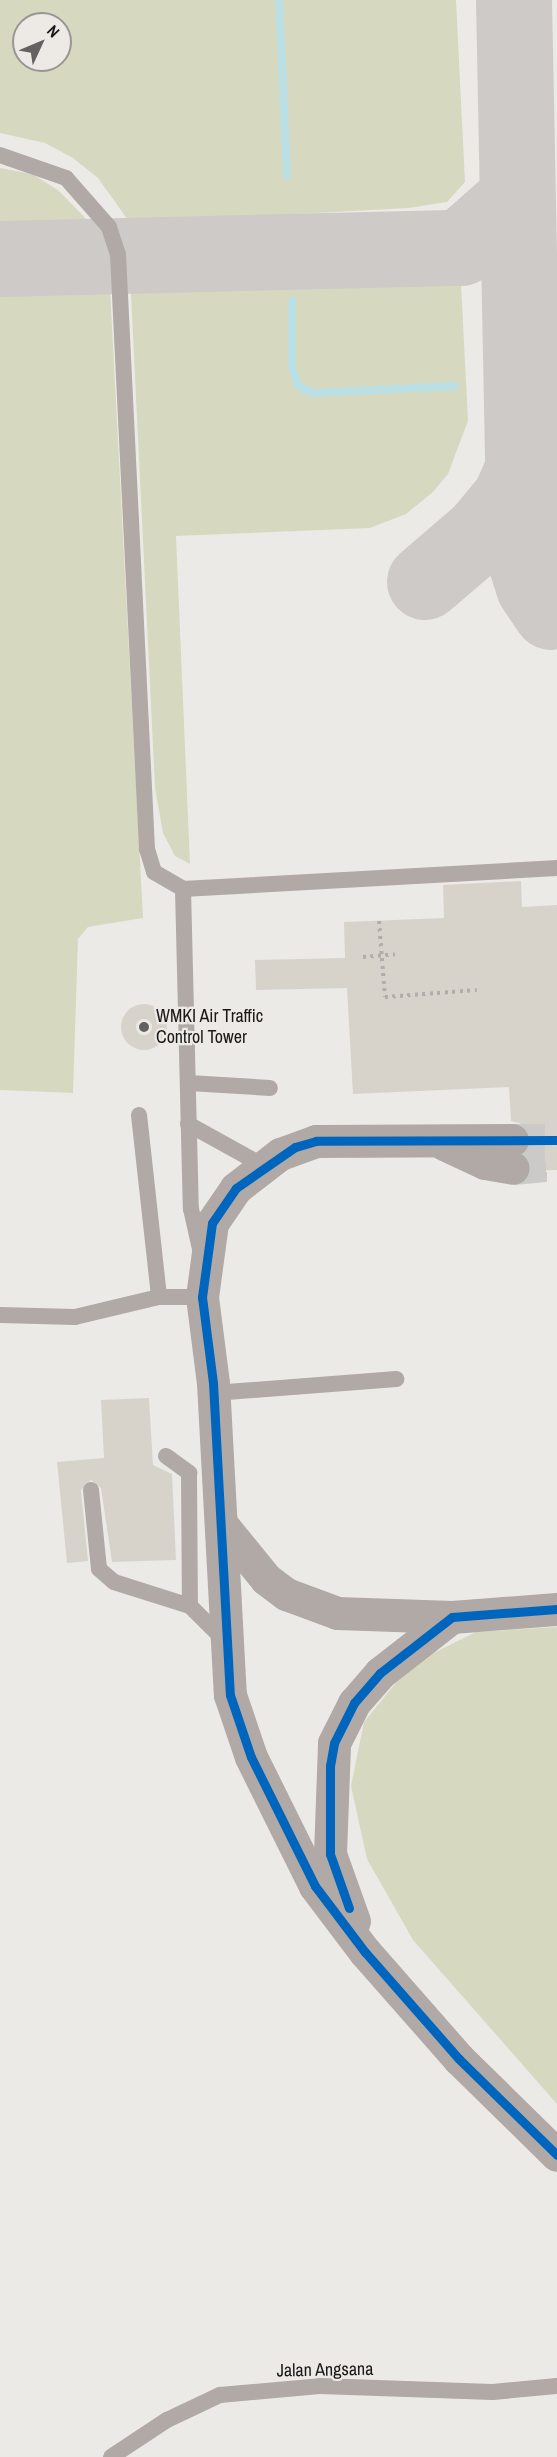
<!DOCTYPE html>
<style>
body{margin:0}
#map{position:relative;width:557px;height:2457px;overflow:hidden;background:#eceae7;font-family:"Archivo Narrow",sans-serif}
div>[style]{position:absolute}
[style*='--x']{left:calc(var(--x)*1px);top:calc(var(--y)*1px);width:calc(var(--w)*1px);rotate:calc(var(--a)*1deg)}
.green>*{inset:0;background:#d6d9c0}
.stream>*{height:8px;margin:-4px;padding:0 4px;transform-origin:4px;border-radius:4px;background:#bae0e6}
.taxiway>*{height:76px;margin:-38px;padding:0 38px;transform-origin:38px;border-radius:38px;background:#cecac8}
.building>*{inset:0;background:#d8d3ca}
.round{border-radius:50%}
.tertiary-tunnel>*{height:33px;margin-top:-16.5px;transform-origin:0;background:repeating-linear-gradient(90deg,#cccac8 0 33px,transparent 0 49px)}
.path>*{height:4px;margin-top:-2px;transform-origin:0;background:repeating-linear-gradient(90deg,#b0aeab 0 3px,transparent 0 7.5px)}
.service>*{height:16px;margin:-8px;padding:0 8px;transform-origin:8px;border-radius:8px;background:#b0a9a6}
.tertiary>*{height:33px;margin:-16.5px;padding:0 16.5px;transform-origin:16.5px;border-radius:16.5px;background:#b0a9a6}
.bus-1>*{height:9px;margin:-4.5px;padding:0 4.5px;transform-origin:4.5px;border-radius:4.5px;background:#0065bd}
.dots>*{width:16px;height:16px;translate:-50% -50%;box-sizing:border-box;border:3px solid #edeae6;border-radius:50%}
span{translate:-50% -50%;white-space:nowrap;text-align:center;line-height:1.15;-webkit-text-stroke:4.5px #edeae6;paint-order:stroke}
.poi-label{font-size:18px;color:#191817}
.left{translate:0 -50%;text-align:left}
.street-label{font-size:18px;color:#191817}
.north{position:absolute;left:12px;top:12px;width:60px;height:60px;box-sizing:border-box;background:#edeae6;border:2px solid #989693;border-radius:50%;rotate:46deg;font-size:16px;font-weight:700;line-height:24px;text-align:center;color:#191817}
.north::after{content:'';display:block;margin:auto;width:21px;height:27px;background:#636260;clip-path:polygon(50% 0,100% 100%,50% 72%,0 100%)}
</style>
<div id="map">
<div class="green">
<i style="clip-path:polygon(evenodd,0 0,456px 0,465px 182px,447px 202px,409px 208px,130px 223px,98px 178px,73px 158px,45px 143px,0 133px,0 0,24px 24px,60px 24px,60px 60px,24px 60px,24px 24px)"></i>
<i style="clip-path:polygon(0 168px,32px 174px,58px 190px,96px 229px,0 233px)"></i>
<i style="clip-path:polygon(428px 264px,461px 283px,468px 421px,448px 474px,433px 492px,406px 514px,370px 528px,176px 536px,190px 864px,175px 856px,163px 833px,155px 788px,130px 274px)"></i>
<i style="clip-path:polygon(109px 269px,143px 918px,88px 927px,78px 939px,73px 1093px,0 1090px,0 274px)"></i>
<i style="clip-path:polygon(557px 1627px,557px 2104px,413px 1940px,367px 1859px,351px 1786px,364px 1722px,411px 1664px,476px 1632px)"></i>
</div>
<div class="stream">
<i style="--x:279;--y:0;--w:176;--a:87.4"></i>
<i style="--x:292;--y:301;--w:66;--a:90"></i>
<i style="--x:292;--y:367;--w:20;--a:72"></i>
<i style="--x:298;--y:386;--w:17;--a:24"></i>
<i style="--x:314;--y:393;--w:141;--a:-2.8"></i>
</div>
<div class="taxiway">
<i style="--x:514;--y:0;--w:559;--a:88.87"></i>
<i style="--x:525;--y:559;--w:29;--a:72"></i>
<i style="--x:534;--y:587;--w:30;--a:56"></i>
<i style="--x:0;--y:259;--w:461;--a:-1.4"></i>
<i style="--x:461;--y:248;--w:72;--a:-41.6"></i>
<i style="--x:425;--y:582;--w:75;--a:-40.7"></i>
<i style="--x:482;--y:533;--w:44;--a:-50.5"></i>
<i style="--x:510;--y:499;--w:34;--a:-66"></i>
</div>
<div class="building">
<i style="clip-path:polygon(521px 881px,522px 907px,557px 905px,557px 1170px,531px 1171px,524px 1153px,531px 1139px,522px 1124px,511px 1121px,509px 1087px,353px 1094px,347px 988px,256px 990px,255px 960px,345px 958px,344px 922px,444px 918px,443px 885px)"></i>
<i class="round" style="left:121px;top:1004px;width:46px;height:46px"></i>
<i style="clip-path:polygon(149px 1398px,153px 1465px,172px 1474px,176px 1560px,112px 1562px,101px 1488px,91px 1480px,81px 1490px,88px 1561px,67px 1563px,57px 1462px,104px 1458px,101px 1400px)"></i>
</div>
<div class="tertiary-tunnel">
<i style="--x:512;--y:1140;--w:45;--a:0"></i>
<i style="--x:513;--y:1168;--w:44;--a:-5.2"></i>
</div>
<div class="path">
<i style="--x:379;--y:921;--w:76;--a:85.5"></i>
<i style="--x:385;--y:997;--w:92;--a:-4.4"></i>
<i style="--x:363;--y:957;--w:32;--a:-5"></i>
</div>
<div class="service">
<i style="--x:0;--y:155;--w:70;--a:19.2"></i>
<i style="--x:66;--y:178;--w:65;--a:48.7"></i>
<i style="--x:109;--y:227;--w:28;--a:72"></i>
<i style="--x:118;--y:254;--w:596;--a:87.21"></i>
<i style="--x:147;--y:849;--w:24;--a:73"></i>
<i style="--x:154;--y:872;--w:34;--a:30"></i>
<i style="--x:183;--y:889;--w:375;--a:-3.2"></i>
<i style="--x:183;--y:889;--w:320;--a:88.6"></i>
<i style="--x:191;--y:1209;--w:45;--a:77.2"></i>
<i style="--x:189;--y:1083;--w:81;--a:3.5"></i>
<i style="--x:139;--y:1115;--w:183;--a:83.7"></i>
<i style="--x:188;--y:1124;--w:85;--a:29"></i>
<i style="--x:0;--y:1315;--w:75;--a:1.5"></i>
<i style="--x:75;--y:1317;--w:86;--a:-13.4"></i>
<i style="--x:159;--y:1297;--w:43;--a:0"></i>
<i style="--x:214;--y:1393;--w:183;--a:-4.4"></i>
<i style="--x:166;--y:1456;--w:29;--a:36"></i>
<i style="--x:189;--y:1473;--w:133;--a:89.6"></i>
<i style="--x:91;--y:1490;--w:79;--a:84.2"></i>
<i style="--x:99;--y:1569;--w:20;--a:41"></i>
<i style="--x:114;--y:1582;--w:80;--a:17.5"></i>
<i style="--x:190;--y:1606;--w:48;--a:45"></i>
<i style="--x:111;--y:2457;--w:67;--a:-33.5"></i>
<i style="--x:167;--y:2420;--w:59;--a:-25.3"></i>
<i style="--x:220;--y:2395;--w:100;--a:-5.1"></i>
<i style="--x:320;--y:2386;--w:173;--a:2"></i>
<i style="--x:493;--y:2392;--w:64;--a:-5.4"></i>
</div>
<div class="tertiary">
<i style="--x:512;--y:1140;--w:196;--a:179.7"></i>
<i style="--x:316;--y:1141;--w:38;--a:160"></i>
<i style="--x:280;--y:1154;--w:56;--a:142.3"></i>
<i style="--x:236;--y:1188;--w:42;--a:124.4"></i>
<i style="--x:212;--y:1223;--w:75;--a:97.7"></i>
<i style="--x:202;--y:1297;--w:87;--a:82.7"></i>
<i style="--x:213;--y:1383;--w:312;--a:86.9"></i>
<i style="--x:230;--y:1695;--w:65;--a:71.3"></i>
<i style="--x:251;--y:1757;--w:144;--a:63.6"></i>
<i style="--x:315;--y:1886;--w:83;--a:52.9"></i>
<i style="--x:365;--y:1952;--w:142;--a:48.7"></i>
<i style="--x:459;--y:2059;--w:137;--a:44.4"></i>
<i style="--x:444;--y:1144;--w:45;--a:24.9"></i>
<i style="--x:485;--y:1163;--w:28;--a:10"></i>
<i style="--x:223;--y:1526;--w:68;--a:50.9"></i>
<i style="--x:266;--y:1579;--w:25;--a:37"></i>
<i style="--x:286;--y:1594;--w:54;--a:20.4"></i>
<i style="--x:337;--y:1613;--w:115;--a:2"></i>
<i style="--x:452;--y:1617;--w:105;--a:-4.4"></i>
<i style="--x:354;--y:1921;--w:71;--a:-109.7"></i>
<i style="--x:330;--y:1854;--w:111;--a:-87.9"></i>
<i style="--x:334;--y:1743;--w:45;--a:-63.4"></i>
<i style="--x:354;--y:1703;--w:40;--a:-49"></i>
<i style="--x:380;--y:1673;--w:91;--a:-37.9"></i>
</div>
<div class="bus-1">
<i style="--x:557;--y:1140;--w:241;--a:179.8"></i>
<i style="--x:316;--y:1141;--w:22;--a:164"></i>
<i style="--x:295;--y:1147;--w:72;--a:145.2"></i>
<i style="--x:236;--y:1188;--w:42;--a:124.4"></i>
<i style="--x:212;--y:1223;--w:75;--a:97.7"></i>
<i style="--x:202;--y:1297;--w:87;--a:82.7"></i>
<i style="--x:213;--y:1383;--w:312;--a:86.9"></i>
<i style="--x:230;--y:1695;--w:65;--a:71.3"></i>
<i style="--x:251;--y:1757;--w:144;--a:63.6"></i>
<i style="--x:315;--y:1886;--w:83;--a:52.9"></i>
<i style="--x:365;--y:1952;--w:142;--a:48.7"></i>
<i style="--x:459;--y:2059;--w:137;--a:44.4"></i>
<i style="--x:349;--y:1908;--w:57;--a:-109.4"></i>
<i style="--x:330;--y:1854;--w:88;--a:-90"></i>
<i style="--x:330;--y:1766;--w:23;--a:-80"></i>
<i style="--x:334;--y:1743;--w:45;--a:-63.4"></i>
<i style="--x:354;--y:1703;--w:40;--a:-49"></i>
<i style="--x:380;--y:1673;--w:91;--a:-37.9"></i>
<i style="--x:452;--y:1617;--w:105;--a:-4.4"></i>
</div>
<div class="dots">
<i style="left:144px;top:1027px;background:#636260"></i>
</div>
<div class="poi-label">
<span class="left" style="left:156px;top:1027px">WMKI Air Traffic<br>Control Tower</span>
</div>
<div class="street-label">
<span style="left:325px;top:2370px;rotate:-1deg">Jalan Angsana</span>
</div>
<div class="north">N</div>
</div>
